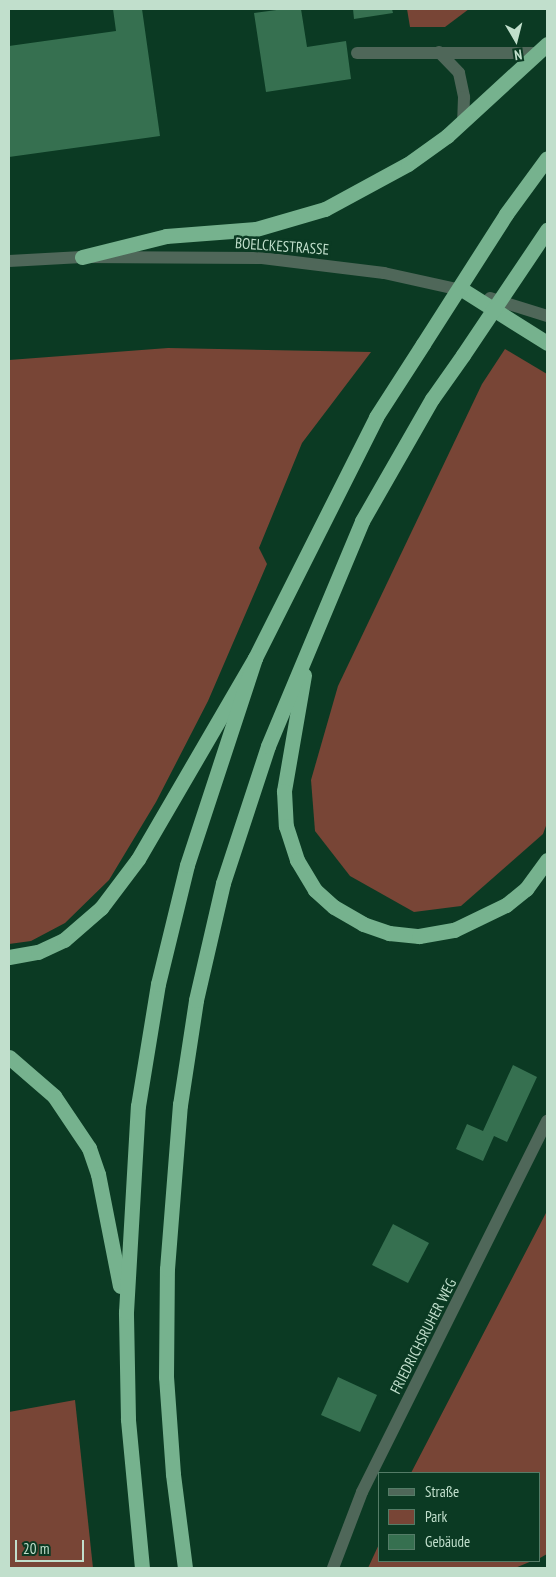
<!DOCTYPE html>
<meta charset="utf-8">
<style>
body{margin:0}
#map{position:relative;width:556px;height:1577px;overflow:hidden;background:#0b3a23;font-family:"PT Sans Narrow",sans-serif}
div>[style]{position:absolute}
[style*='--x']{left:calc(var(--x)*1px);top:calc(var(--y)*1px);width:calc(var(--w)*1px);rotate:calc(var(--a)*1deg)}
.green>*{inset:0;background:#784536}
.building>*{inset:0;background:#367050}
.minor>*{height:12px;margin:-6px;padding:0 6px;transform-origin:6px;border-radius:6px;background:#4f6759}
.highway>*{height:15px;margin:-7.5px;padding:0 7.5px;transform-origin:7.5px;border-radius:7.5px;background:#76b28e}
.highway-bridge>*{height:15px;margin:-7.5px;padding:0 7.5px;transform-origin:7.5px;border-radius:7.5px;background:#76b28e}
span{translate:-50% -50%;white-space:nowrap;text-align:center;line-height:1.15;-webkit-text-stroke:5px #0b3a23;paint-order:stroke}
.street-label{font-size:15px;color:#c1dfcc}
.frame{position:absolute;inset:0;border:10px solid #c1dfcc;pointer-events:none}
.legend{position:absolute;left:378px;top:1472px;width:162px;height:90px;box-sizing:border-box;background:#0b3a23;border:1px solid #547c67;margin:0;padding:6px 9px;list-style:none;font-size:15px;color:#c1dfcc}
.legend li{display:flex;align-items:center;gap:10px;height:25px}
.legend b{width:25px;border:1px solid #547c67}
.north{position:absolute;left:491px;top:15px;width:50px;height:50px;-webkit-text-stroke:4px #0b3a23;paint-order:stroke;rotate:172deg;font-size:14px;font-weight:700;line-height:20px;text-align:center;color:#c1dfcc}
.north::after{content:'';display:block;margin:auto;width:18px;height:22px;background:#c1dfcc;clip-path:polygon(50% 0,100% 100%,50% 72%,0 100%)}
.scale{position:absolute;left:15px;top:1540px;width:69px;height:22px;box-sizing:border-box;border:2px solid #c1dfcc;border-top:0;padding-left:6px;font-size:15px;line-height:18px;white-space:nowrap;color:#c1dfcc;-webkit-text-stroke:4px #0b3a23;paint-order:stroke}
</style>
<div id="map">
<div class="green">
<i style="clip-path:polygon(407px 9px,469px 9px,445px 27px,410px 27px)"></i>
<i style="clip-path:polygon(168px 348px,371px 352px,302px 443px,259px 548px,267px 564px,208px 701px,156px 802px,109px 880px,65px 923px,31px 941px,9px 944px,9px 360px)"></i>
<i style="clip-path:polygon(505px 349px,547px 374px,547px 823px,543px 834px,461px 906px,414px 912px,350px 876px,315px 831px,311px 780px,338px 686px,482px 384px)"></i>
<i style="clip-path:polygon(547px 1211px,547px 1554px,540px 1558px,540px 1473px,411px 1473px)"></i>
<i style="clip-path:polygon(75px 1400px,93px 1568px,9px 1568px,9px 1412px)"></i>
<i style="clip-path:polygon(380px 1542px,380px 1561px,532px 1561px,515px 1568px,368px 1568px)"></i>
</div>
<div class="building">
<i style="clip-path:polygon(113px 9px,142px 9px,160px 136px,9px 157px,9px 46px,116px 31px)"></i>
<i style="clip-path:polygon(284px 9px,301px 9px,307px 47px,346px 41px,351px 79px,266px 92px,254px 13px)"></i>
<i style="clip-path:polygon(353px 9px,392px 9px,393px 13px,354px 19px)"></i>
<i style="clip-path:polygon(513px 1065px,537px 1077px,507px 1142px,494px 1136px,483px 1161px,456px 1149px,467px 1124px,483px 1131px)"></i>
<i style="clip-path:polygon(393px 1224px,429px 1243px,408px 1283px,372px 1265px)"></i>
<i style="clip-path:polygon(338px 1377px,377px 1395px,360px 1432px,321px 1415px)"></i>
</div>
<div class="minor">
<i style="--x:439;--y:52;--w:29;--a:46"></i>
<i style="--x:459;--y:73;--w:25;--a:78"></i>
<i style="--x:464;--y:97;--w:25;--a:92"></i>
<i style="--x:357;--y:53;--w:181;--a:0"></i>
<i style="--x:9;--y:261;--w:73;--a:-3.1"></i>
<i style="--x:82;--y:257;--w:180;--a:0.3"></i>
<i style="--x:262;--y:258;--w:123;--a:7"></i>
<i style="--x:384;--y:273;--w:84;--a:12.4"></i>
<i style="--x:490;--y:298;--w:60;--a:17.5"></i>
<i style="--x:333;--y:1568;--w:81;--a:-69.1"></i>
<i style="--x:362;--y:1492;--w:415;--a:-63.5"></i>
</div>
<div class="highway">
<i style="--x:506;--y:214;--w:69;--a:-53.8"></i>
<i style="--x:82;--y:257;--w:87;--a:-14"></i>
<i style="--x:166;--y:236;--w:90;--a:-4.4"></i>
<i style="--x:256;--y:229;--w:72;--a:-16.2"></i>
<i style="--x:325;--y:209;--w:94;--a:-28.5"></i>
<i style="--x:408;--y:164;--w:48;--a:-35.7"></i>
<i style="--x:447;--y:136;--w:136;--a:-42.6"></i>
<i style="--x:463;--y:290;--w:99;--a:32.2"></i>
<i style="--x:304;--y:675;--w:118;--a:99.8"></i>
<i style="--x:284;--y:791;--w:35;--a:87"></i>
<i style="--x:286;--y:826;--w:36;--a:72"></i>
<i style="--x:297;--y:860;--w:35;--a:59"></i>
<i style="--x:315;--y:890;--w:25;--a:42"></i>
<i style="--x:334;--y:907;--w:34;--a:30"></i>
<i style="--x:363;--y:924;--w:28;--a:19"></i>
<i style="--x:389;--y:933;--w:30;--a:6"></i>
<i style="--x:419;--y:936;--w:36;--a:-10"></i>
<i style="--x:454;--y:930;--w:58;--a:-25.7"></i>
<i style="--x:506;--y:905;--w:26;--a:-39"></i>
<i style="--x:526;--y:889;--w:36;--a:-54"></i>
<i style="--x:9;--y:957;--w:29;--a:-10"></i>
<i style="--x:38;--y:952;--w:29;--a:-25"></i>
<i style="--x:64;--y:940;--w:49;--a:-40.9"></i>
<i style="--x:101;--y:908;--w:61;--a:-52.9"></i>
<i style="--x:138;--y:859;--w:233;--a:-59.8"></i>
<i style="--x:255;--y:658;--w:270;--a:-63.3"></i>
<i style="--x:376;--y:417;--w:87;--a:-57.2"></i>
<i style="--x:9;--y:1057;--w:60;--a:40.9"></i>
<i style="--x:54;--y:1096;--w:63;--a:56.1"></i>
<i style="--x:89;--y:1148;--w:28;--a:71"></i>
<i style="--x:98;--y:1174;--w:114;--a:78.9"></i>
<i style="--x:142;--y:1568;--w:150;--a:-95.4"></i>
<i style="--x:128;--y:1419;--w:107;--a:-91.1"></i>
<i style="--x:126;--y:1312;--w:206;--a:-86.7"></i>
<i style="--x:138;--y:1106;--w:124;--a:-80.7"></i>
<i style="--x:158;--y:984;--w:122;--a:-76.3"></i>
<i style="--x:187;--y:865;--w:218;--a:-71.8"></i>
<i style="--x:185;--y:1568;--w:95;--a:-97.3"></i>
<i style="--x:173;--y:1474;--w:97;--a:-94.1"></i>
<i style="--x:166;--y:1377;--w:108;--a:-89.5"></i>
<i style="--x:167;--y:1269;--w:165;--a:-85.5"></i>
<i style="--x:180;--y:1105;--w:106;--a:-81.3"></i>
<i style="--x:196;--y:1000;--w:120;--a:-77"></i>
<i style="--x:223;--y:883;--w:144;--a:-71.8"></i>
<i style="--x:268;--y:746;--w:244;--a:-67.3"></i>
<i style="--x:362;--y:521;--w:141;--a:-60.2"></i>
<i style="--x:432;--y:399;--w:54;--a:-54.8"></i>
</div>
<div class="highway-bridge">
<i style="--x:423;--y:344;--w:154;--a:-57.4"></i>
<i style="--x:463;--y:355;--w:151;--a:-56.1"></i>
</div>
<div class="street-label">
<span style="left:282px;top:246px;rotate:4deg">BOELCKESTRASSE</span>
<span style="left:423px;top:1336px;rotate:-63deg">FRIEDRICHSRUHER WEG</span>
</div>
<div class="frame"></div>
<ul class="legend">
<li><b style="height:6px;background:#4f6759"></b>Straße</li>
<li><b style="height:14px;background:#784536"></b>Park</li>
<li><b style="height:14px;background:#367050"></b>Gebäude</li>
</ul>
<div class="north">N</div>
<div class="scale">20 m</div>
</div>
